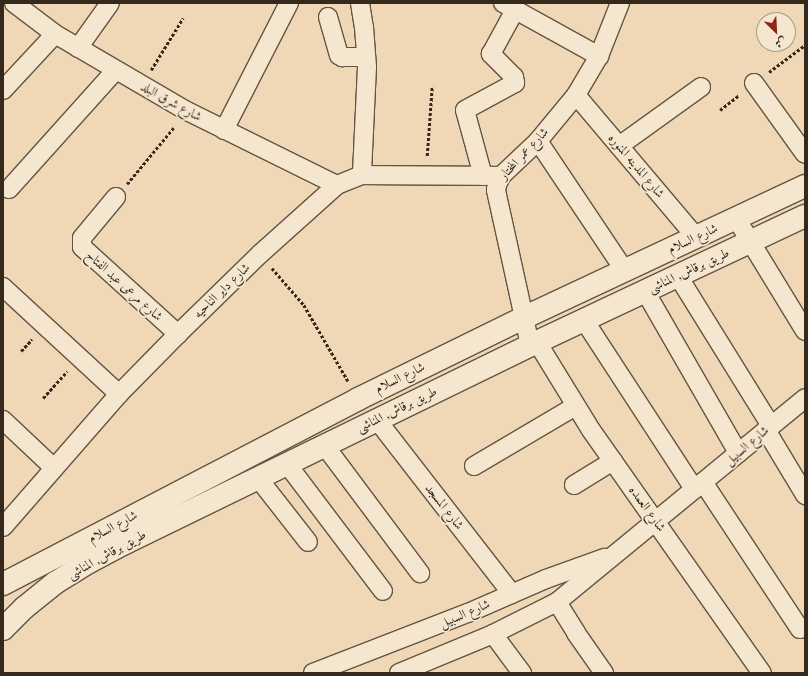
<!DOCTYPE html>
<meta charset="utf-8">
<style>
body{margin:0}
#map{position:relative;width:808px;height:676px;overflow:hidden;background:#f0d8b7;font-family:Cardo,Amiri,serif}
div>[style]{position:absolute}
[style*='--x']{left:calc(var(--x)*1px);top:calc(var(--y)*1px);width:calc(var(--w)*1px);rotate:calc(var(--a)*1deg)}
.path>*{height:2.5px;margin-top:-1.25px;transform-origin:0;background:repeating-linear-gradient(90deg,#34291b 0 3px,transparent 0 5px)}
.roads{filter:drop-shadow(1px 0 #635542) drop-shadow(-1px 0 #635542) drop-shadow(0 1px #635542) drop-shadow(0 -1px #635542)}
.street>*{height:18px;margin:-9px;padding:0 9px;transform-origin:9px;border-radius:9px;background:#f5e6d0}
.secondary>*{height:22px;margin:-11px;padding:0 11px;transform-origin:11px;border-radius:11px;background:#f5e6d0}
span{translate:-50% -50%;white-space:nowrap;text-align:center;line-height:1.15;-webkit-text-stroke:3.5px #f5e6d0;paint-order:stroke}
.street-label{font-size:13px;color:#34291b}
.frame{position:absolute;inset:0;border:4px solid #34291b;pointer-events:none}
.north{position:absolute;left:756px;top:12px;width:40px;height:40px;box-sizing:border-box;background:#f5e6d0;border:1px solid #a89a88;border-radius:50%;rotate:156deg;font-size:11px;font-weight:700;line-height:16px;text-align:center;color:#34291b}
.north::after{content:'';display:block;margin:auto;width:14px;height:18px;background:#8f2418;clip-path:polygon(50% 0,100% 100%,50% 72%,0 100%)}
</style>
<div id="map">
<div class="path">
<i style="--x:151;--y:70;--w:61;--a:-58.4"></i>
<i style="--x:769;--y:72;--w:45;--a:-36.9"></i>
<i style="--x:720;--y:110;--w:24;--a:-38"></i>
<i style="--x:427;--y:156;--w:70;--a:-85.9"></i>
<i style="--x:127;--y:184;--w:75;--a:-50.4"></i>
<i style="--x:272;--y:268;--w:49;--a:49.1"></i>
<i style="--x:304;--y:305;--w:88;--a:59.9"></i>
<i style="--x:21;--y:351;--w:16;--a:-47"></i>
<i style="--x:43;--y:398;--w:36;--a:-48"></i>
</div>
<div class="roads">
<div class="street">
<i style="--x:14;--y:3;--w:51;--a:37.1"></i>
<i style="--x:55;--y:34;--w:153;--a:30.3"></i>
<i style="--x:187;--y:111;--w:167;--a:26.3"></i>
<i style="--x:360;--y:3;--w:24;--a:81"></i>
<i style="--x:364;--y:27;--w:40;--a:85.7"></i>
<i style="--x:367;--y:67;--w:108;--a:92.7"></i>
<i style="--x:503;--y:3;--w:110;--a:28.9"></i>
<i style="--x:328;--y:17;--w:40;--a:74"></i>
<i style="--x:339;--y:55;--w:4;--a:34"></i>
<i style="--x:342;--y:57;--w:24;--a:0"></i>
<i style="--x:78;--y:48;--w:55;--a:-54.6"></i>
<i style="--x:754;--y:83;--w:87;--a:54.3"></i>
<i style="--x:3;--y:90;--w:76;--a:-47.1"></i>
<i style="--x:576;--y:95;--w:186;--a:49.8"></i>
<i style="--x:224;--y:130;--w:143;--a:-62.9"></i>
<i style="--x:538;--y:141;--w:156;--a:56.2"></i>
<i style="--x:619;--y:146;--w:101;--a:-35.7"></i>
<i style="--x:483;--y:176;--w:68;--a:-105.3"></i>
<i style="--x:465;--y:110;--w:57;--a:-28.4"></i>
<i style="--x:515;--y:83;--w:6;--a:-99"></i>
<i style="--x:514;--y:77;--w:33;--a:-135"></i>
<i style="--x:491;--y:54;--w:50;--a:-61.4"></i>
<i style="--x:9;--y:189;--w:159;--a:-48.1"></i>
<i style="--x:116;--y:197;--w:53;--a:129.7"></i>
<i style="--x:82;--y:238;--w:9;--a:90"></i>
<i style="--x:82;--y:247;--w:130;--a:42.2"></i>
<i style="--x:736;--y:218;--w:132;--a:58.6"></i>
<i style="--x:678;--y:276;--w:176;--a:58.2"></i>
<i style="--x:3;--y:287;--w:158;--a:42.7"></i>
<i style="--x:645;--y:291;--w:187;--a:60.1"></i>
<i style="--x:584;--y:320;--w:202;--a:56.9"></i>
<i style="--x:537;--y:342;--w:103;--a:58.5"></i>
<i style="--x:591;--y:430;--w:297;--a:54.9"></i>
<i style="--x:530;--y:345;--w:159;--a:-102.4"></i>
<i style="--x:496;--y:190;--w:5;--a:-79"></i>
<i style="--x:497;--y:185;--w:10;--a:-66"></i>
<i style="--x:501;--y:176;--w:51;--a:-43.4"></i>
<i style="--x:538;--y:141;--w:60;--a:-50.4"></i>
<i style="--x:576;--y:95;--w:45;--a:-59.5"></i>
<i style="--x:599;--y:56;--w:57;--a:-68.4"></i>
<i style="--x:3;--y:420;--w:70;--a:43.3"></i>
<i style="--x:377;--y:420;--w:220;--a:52.2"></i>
<i style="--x:766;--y:430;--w:76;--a:59"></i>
<i style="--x:325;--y:446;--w:159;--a:53.2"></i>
<i style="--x:287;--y:464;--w:159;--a:52.9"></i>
<i style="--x:474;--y:466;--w:118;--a:-30.5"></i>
<i style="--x:258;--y:478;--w:81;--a:52"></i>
<i style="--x:703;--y:482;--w:176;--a:56.6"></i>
<i style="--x:574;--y:485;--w:46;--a:-31.6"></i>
<i style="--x:3;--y:527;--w:176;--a:-48.9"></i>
<i style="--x:119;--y:394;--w:84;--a:-45.5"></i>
<i style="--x:178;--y:334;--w:115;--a:-44.3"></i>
<i style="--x:260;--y:254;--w:103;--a:-41.9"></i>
<i style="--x:337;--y:185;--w:27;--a:-22"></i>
<i style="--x:362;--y:175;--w:139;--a:0.4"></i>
<i style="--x:557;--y:602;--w:36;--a:58"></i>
<i style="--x:576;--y:633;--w:49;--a:55"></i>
<i style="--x:493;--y:634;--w:49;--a:53.4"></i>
<i style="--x:313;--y:673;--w:166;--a:-21.2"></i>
<i style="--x:468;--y:613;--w:85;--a:-23.6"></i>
<i style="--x:546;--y:579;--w:62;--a:-19.9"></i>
<i style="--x:399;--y:673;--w:102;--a:-22.5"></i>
<i style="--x:493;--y:634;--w:72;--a:-26.6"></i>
<i style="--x:557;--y:602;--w:321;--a:-39.4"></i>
</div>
<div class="secondary">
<i style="--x:3;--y:584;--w:400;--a:-27.5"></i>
<i style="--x:358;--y:399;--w:184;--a:-26.1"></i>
<i style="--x:523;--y:318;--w:311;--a:-25.1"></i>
<i style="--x:3;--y:629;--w:30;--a:-45"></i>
<i style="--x:24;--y:608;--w:40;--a:-39"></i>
<i style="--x:55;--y:583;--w:40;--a:-32"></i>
<i style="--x:89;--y:562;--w:41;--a:-27.8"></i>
<i style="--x:125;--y:543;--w:458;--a:-26"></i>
<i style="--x:537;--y:342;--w:296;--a:-25.2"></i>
</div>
</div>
<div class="street-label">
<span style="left:171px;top:102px;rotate:29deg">شارع شرق البلد</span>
<span style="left:524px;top:154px;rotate:-47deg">شارع عمر المختار</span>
<span style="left:636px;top:166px;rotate:50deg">شارع المدينه المنوره</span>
<span style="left:693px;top:239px;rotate:-25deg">شارع السلام</span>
<span style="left:689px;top:271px;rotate:-25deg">طريق برقاش, المناشى</span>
<span style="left:124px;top:286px;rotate:42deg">شارع مرعى عبد الفتاح</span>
<span style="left:222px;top:291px;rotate:-44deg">شارع داير الناحيه</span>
<span style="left:400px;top:378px;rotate:-26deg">شارع السلام</span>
<span style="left:397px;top:410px;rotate:-26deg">طريق برقاش, المناشى</span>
<span style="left:747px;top:446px;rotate:-40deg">شارع السبيل</span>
<span style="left:444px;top:507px;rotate:52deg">شارع المسجد</span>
<span style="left:647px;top:509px;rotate:54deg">شارع العمده</span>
<span style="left:113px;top:527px;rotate:-28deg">شارع السلام</span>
<span style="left:107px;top:555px;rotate:-29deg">طريق برقاش, المناشى</span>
<span style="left:465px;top:614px;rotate:-23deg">شارع السبيل</span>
</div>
<div class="frame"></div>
<div class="north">ش</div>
</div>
